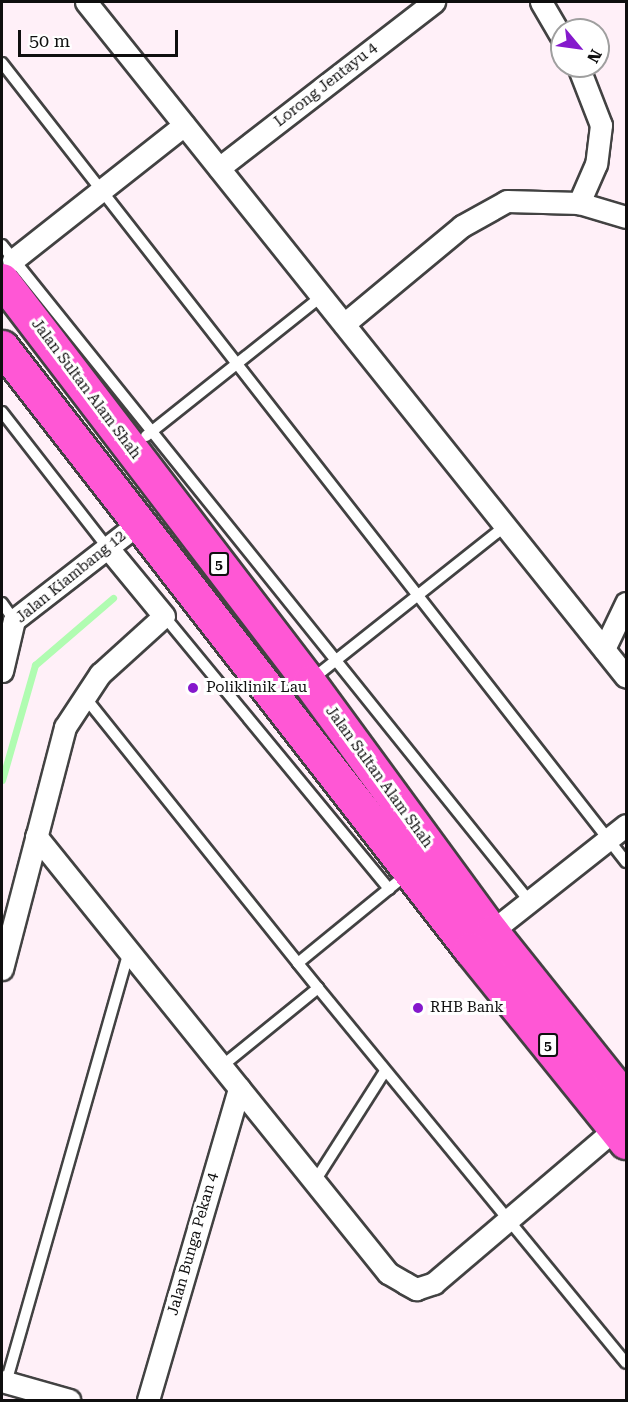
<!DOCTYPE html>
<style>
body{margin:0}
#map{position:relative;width:628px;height:1402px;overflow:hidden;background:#fff0f8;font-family:"Roboto Serif",serif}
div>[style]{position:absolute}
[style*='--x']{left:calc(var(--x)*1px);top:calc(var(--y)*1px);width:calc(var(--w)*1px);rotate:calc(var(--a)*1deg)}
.stream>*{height:7px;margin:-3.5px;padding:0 3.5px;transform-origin:3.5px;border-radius:3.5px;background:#b0fcb1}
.roads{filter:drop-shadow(2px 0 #424242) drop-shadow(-2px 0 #424242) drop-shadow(0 2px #424242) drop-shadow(0 -2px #424242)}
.service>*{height:10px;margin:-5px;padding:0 5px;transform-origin:5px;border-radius:5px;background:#fff}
.minor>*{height:21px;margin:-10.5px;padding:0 10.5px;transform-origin:10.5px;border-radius:10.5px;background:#fff}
.trunk>*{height:33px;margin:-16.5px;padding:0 16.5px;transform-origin:16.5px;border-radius:16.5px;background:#ff57d5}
.dots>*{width:16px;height:16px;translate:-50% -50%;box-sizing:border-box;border:3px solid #fff;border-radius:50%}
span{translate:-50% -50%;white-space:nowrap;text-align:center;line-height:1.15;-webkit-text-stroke:6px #fff;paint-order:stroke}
.shield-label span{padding:2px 4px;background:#fff;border:2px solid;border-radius:4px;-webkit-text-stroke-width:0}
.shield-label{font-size:14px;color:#0f0f0f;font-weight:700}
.street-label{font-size:15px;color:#0f0f0f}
.poi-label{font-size:15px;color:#0f0f0f}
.left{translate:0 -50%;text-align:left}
.frame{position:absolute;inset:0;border:3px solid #0f0f0f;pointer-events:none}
.north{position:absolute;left:550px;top:18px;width:60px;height:60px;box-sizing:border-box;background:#fff;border:2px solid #9f9f9f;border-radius:50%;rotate:119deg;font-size:16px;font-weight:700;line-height:24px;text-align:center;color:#0f0f0f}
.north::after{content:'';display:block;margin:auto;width:21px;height:27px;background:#8519cc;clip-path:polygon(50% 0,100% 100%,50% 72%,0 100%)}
.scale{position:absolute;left:18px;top:30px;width:160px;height:27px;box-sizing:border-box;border:3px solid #0f0f0f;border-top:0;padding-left:8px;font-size:18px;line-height:21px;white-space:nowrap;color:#0f0f0f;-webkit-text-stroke:4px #fff;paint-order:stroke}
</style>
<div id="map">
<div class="stream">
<i style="--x:2;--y:780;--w:120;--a:-74"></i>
<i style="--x:35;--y:665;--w:103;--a:-40.7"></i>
</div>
<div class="roads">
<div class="service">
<i style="--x:2;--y:63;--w:1014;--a:52.01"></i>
<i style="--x:2;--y:245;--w:843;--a:51.21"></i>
<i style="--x:2;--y:412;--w:172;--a:52.1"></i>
<i style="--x:146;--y:436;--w:225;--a:-38.5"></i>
<i style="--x:2;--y:603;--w:21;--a:55"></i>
<i style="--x:164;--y:616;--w:354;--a:50.5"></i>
<i style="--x:311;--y:680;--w:246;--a:-38.4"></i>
<i style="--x:84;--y:696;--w:342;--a:51.3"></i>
<i style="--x:318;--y:988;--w:485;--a:50.6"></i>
<i style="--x:222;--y:1066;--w:124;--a:-39.1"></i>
<i style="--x:318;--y:988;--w:32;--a:-129"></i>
<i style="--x:298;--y:963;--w:141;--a:-39.2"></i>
<i style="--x:315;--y:1181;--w:130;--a:-57.5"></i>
<i style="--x:6;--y:1383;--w:448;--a:-74.1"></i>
</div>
<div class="minor">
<i style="--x:86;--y:2;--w:864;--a:51.34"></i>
<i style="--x:541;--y:2;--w:42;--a:59.7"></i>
<i style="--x:578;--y:66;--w:63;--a:68.7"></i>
<i style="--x:601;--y:125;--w:39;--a:97"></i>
<i style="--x:596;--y:164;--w:43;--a:113.6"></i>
<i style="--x:219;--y:168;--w:272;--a:-37.7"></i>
<i style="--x:13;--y:260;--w:218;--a:-38.3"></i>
<i style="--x:344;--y:324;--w:153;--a:-39.7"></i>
<i style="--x:462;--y:226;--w:51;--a:-29.1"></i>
<i style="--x:507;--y:201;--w:72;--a:1.6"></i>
<i style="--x:579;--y:203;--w:49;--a:16.6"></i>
<i style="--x:604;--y:649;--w:51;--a:-64.4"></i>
<i style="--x:2;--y:671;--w:52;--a:-76.8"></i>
<i style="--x:14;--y:620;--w:158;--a:-37.8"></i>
<i style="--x:36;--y:836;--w:561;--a:51.15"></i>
<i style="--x:388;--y:1273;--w:20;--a:30"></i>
<i style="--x:405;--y:1283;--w:13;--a:29"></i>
<i style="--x:416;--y:1289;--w:19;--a:-18"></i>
<i style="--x:434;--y:1283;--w:239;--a:-40.4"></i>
<i style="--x:483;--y:938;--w:182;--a:-38.3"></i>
<i style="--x:2;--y:969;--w:250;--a:-75.4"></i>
<i style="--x:65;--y:727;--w:64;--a:-56.6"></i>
<i style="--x:100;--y:674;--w:86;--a:-42.2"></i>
<i style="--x:164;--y:616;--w:88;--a:-129.5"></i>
<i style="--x:2;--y:1381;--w:70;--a:15.8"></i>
<i style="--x:148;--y:1400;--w:325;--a:-73.7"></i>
</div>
<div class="trunk">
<i style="--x:2;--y:280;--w:506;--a:52.63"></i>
<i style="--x:309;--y:682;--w:310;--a:53.8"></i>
<i style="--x:492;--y:932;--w:215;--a:51.4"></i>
<i style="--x:2;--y:347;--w:763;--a:52.14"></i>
<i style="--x:470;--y:949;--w:248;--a:51.1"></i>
</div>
</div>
<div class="dots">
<i style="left:193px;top:688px;background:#8519cc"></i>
<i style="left:418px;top:1008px;background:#8519cc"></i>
</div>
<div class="shield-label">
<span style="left:219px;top:564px">5</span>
<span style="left:548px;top:1045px">5</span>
</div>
<div class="street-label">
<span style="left:326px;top:85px;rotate:-38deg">Lorong Jentayu 4</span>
<span style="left:86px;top:389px;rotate:53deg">Jalan Sultan Alam Shah</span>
<span style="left:71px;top:577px;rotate:-39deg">Jalan Kiambang 12</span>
<span style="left:379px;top:777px;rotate:54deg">Jalan Sultan Alam Shah</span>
<span style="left:193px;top:1244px;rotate:-74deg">Jalan Bunga Pekan 4</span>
</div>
<div class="poi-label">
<span class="left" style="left:206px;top:688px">Poliklinik Lau</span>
<span class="left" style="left:430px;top:1008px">RHB Bank</span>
</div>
<div class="frame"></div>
<div class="north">N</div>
<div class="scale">50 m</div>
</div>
